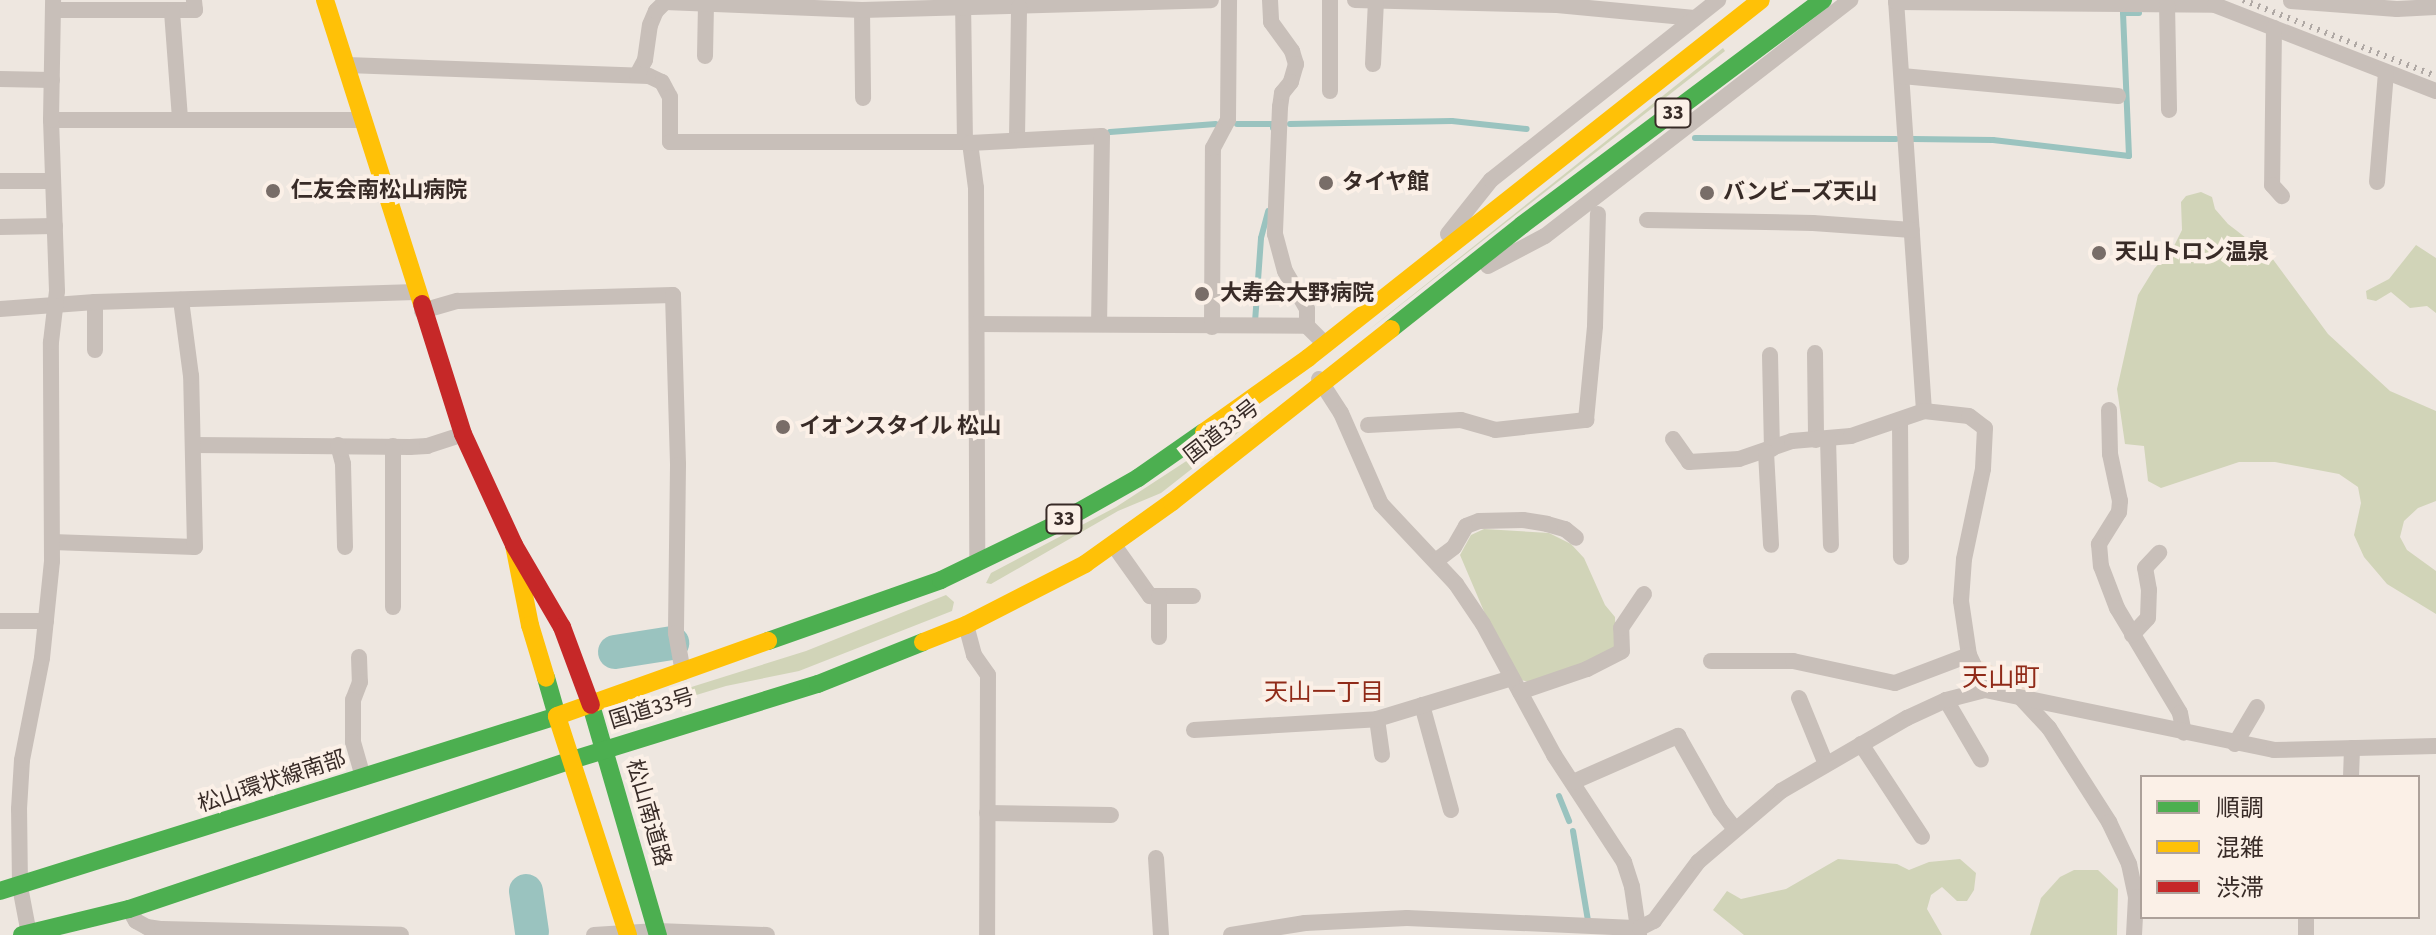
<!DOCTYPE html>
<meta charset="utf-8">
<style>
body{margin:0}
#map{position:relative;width:2436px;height:935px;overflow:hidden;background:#eee7e0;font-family:"Source Sans 3","Noto Sans JP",sans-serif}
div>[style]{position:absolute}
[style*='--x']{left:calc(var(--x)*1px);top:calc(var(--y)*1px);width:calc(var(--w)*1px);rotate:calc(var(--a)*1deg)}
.green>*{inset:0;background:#d1d4b8}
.plaza>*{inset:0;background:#eeddce}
.stream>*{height:6px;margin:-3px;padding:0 3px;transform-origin:3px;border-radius:3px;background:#9ac3bf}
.river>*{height:34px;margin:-17px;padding:0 17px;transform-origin:17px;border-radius:17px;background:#9ac3bf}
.street>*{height:16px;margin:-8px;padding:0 8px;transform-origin:8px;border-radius:8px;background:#c8bfb9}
.fast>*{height:18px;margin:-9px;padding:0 9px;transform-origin:9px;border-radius:9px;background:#4caf50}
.slow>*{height:18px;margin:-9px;padding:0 9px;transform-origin:9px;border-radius:9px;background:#ffc107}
.jam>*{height:18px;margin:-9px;padding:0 9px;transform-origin:9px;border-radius:9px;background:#c62828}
.rail>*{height:6px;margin-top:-3px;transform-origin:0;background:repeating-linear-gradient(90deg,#afa8a4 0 2px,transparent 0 8px)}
.dots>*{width:22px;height:22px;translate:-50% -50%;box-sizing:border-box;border:4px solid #fbf0e7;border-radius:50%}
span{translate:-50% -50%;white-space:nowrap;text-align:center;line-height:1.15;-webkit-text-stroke:8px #fbf0e7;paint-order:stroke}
.shield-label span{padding:2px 6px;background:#fbf0e7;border:2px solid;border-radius:6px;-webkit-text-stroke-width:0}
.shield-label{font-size:20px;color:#382b27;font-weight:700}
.poi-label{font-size:22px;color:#382b27;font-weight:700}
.left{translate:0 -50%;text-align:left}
.street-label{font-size:22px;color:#382b27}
.neighbourhood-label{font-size:24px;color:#902a18}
.quarter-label{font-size:26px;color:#902a18}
.legend{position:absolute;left:2140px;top:775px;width:280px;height:144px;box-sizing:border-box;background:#fbf0e7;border:2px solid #ada19a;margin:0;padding:10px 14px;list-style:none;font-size:24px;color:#382b27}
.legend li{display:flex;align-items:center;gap:16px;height:40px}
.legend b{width:40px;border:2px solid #ada19a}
</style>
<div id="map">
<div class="green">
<i style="clip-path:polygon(1723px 48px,1725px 51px,1361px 336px)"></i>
<i style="clip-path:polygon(2201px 192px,2212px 197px,2215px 209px,2228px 224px,2272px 258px,2328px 334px,2390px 391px,2436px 411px,2436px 501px,2418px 508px,2404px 521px,2400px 537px,2407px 550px,2436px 571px,2436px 614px,2387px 584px,2364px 557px,2354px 535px,2361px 503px,2358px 487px,2339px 474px,2275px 462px,2239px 462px,2161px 488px,2148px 481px,2144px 446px,2125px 444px,2117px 389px,2138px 295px,2154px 269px,2173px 248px,2182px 230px,2181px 202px,2186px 196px)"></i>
<i style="clip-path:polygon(2416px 245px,2436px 258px,2436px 313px,2427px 306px,2410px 308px,2391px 292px,2376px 301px,2367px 299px,2366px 291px,2389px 279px)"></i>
<i style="clip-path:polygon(1237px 428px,1240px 431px,1161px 493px,1118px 511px,991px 584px,986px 583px,991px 573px,1116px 507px)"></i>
<i style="clip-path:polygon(1484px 529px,1549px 533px,1571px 544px,1584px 558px,1605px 605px,1615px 617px,1616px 647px,1586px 663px,1532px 683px,1521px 680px,1486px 616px,1460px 555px,1471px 535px)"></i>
<i style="clip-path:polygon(946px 595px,954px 602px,952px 611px,799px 671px,726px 686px,637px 713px,634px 710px,634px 705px,806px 651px)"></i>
<i style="clip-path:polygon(1838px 859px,1897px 864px,1909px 870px,1929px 862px,1960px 859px,1976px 873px,1974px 890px,1967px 901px,1957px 901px,1942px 887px,1931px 895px,1927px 909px,1942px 935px,1744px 935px,1713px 910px,1727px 891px,1741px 899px,1786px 889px)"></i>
<i style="clip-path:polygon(2074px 870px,2098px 870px,2118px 889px,2117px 935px,2030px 935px,2041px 898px,2060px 877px)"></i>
</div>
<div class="plaza">
<i style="clip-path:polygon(1977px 659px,2023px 679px,2035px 693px,1992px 682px)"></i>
</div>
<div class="stream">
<i style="--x:1237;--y:124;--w:36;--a:0"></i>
<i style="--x:1273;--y:124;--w:4;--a:90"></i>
<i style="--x:1290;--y:124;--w:162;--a:-1.1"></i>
<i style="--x:1452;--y:121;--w:75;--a:6.1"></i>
<i style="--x:1110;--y:132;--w:106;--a:-4.3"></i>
<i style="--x:1695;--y:138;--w:201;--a:0.3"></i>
<i style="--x:1913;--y:139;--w:80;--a:0.7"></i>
<i style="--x:1993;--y:140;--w:137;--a:6.7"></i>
<i style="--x:2129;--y:156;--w:143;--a:-92.4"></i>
<i style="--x:2123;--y:13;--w:16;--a:0"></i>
<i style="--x:1255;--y:322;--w:84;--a:-85.9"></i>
<i style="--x:1261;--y:238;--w:28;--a:-75"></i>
<i style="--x:1559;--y:796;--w:27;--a:68"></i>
<i style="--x:1573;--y:831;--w:91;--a:80.5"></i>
</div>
<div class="river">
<i style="--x:615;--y:652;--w:58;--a:-9"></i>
<i style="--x:526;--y:891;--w:41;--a:81.7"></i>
</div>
<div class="street">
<i style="--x:963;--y:0;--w:142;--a:89.2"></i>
<i style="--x:965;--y:142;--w:5;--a:11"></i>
<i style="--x:970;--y:143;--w:45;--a:82.4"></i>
<i style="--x:976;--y:188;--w:375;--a:89.8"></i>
<i style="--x:1270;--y:0;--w:22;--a:87"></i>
<i style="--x:1271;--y:22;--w:36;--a:54"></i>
<i style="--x:1292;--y:51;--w:14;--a:73"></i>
<i style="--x:1296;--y:64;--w:19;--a:106"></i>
<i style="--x:1291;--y:82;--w:14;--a:129"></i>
<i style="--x:1282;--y:93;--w:14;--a:98"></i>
<i style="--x:1280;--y:107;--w:127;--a:92.3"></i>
<i style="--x:1275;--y:234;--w:38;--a:75"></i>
<i style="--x:1285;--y:271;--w:44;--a:59.9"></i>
<i style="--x:1307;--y:309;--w:17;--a:90"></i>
<i style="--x:1307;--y:326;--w:25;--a:45"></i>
<i style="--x:1330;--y:0;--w:91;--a:90"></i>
<i style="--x:1355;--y:0;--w:202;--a:1.4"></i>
<i style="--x:1557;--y:5;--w:138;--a:5.4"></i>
<i style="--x:1896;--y:0;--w:412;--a:86.1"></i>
<i style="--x:1924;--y:411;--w:45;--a:6.3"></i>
<i style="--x:1969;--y:416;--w:20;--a:37"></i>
<i style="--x:1985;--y:428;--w:41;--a:92.8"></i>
<i style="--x:1983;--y:469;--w:92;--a:101.9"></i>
<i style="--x:1964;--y:559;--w:42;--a:94.1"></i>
<i style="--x:1961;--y:601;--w:55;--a:81.6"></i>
<i style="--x:1969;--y:655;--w:38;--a:65"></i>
<i style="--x:2291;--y:1;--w:106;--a:4.3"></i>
<i style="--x:2397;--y:9;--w:39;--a:-3"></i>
<i style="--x:1896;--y:2;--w:319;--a:0.5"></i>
<i style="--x:2215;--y:5;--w:237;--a:21.3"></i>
<i style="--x:2167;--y:4;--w:106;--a:88.9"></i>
<i style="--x:53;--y:10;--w:142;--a:0"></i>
<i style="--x:195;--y:10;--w:10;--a:-96"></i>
<i style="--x:862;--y:10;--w:88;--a:89.3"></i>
<i style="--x:172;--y:12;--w:106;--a:85.7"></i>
<i style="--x:2274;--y:28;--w:157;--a:90.7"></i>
<i style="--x:2272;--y:185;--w:15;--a:48"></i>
<i style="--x:705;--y:56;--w:53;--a:-88.9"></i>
<i style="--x:1373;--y:64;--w:64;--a:-87.3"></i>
<i style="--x:347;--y:65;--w:302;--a:2.1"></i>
<i style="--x:649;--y:76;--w:14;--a:25"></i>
<i style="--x:662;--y:82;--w:17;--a:62"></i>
<i style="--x:670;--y:97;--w:45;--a:90"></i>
<i style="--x:670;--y:142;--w:295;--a:0"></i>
<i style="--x:637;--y:75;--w:17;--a:-62"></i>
<i style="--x:645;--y:60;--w:35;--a:-82"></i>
<i style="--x:650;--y:25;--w:15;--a:-67"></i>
<i style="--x:656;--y:11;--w:13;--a:-45"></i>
<i style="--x:665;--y:2;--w:197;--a:2.3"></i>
<i style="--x:862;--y:10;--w:349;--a:-1.6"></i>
<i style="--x:1902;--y:76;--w:217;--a:5.3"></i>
<i style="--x:0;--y:79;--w:52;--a:1.1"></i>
<i style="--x:51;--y:120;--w:313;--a:0"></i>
<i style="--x:1017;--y:138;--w:131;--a:-89.1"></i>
<i style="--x:970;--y:143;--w:132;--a:-3"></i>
<i style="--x:1102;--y:136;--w:188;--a:90.9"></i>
<i style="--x:0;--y:181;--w:53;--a:0"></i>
<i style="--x:2377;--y:182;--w:110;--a:-85.3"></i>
<i style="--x:1647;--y:220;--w:166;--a:1"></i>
<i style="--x:1813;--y:223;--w:99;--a:4"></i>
<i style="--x:0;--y:227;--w:55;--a:-1"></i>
<i style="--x:1448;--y:234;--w:69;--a:-51.5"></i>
<i style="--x:1491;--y:180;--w:290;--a:-38.4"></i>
<i style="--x:1488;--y:266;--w:64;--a:-27.8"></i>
<i style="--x:1545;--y:236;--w:386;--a:-37.7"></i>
<i style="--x:95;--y:302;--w:48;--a:90"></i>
<i style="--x:0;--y:309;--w:95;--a:-4.2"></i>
<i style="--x:95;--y:302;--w:321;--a:-1.8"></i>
<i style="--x:422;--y:311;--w:37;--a:-16"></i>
<i style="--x:458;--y:301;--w:215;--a:-1.6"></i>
<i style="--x:673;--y:295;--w:170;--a:88.3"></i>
<i style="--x:678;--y:465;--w:168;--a:90.7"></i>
<i style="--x:676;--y:633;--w:40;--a:80"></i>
<i style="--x:977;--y:324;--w:330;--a:0.3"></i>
<i style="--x:1212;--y:327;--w:179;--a:-89.7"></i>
<i style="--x:1213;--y:148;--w:32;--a:-62"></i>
<i style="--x:1228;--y:120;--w:120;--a:-89.5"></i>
<i style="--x:1815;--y:353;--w:87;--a:89.3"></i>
<i style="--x:1770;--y:355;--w:94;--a:88.8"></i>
<i style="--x:1319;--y:379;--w:40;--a:57.1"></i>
<i style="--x:1341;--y:413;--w:99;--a:66.3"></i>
<i style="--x:1381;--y:504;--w:110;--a:46.8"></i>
<i style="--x:1456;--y:584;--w:48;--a:56"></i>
<i style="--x:1483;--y:624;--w:149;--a:61.5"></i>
<i style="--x:1554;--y:755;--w:128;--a:56.8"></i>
<i style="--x:1624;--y:862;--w:26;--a:72"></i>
<i style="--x:1632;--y:887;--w:49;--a:81.7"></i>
<i style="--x:2109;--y:410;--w:44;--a:88.7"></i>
<i style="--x:2110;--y:454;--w:48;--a:78"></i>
<i style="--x:2120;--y:501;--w:11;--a:95"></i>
<i style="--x:2119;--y:512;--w:38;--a:122"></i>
<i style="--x:2099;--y:544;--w:22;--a:85"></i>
<i style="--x:2101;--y:566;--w:45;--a:69.1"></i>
<i style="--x:2117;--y:608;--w:122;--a:59"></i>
<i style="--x:2180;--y:713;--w:20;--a:79"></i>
<i style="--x:1900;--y:421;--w:136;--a:89.6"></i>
<i style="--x:1368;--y:425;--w:93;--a:-3.1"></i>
<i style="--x:1461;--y:420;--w:35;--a:16"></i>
<i style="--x:1495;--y:430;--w:92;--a:-6.3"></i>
<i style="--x:1586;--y:420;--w:94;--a:-84.5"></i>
<i style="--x:1595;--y:326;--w:112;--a:-88.5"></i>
<i style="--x:1673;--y:439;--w:28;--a:55"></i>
<i style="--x:1689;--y:462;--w:50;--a:-3.4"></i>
<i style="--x:1739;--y:459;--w:56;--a:-18.8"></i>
<i style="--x:1792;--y:441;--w:59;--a:-4.8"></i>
<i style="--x:1851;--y:436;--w:77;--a:-18.9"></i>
<i style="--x:1828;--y:439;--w:106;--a:88.4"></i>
<i style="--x:193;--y:445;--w:217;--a:0.5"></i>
<i style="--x:410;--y:447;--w:17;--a:-3"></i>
<i style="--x:427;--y:446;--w:38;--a:-18"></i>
<i style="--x:338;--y:445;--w:20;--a:75"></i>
<i style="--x:343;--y:464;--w:83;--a:88.6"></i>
<i style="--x:393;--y:446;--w:161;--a:90"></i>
<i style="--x:1766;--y:452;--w:93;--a:86.9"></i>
<i style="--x:52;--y:542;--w:143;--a:2"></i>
<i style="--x:195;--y:547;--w:171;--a:-91.3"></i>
<i style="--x:191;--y:376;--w:77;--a:-97.5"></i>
<i style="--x:1113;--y:544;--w:64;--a:54.6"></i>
<i style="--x:1150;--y:596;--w:43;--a:0"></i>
<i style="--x:1437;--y:560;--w:21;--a:-37"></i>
<i style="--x:1454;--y:547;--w:24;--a:-60"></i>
<i style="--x:1466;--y:526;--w:14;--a:-21"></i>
<i style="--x:1479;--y:521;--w:44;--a:-1.3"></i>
<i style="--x:1523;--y:520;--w:24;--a:9"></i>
<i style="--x:1547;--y:524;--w:19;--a:16"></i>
<i style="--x:1565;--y:529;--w:14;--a:39"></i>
<i style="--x:1159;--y:596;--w:41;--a:90"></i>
<i style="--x:0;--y:621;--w:46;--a:0"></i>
<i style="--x:966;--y:625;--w:31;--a:75"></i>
<i style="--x:974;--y:655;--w:24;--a:55"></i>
<i style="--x:988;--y:675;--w:260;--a:90.2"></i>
<i style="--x:2132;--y:635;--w:23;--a:-47"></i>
<i style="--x:2148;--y:618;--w:28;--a:-88"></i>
<i style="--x:2149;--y:590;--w:22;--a:-100"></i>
<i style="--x:2145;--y:568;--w:21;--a:-47"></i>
<i style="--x:359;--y:657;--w:25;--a:88"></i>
<i style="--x:360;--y:682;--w:19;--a:111"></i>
<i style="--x:353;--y:700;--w:42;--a:90"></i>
<i style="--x:353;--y:742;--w:37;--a:74"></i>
<i style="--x:1711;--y:661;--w:82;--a:0"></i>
<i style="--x:1793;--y:661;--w:104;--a:12.2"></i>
<i style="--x:1895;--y:683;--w:79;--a:-20.7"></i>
<i style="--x:1520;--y:692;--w:71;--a:-18.9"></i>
<i style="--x:1587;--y:669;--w:39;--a:-27"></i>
<i style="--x:1622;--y:651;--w:23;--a:-92"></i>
<i style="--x:1621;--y:628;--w:41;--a:-55.9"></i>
<i style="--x:1799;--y:698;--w:71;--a:67.8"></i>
<i style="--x:2021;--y:698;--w:41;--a:47"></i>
<i style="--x:2049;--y:728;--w:112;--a:57.4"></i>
<i style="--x:2109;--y:822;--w:47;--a:64.5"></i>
<i style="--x:2129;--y:864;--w:34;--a:78"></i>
<i style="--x:2136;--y:897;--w:38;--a:93"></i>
<i style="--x:1946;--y:700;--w:69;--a:59.7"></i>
<i style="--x:1422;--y:705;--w:109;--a:74.6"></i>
<i style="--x:1377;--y:719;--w:36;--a:82"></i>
<i style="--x:1194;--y:730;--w:183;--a:-3.4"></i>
<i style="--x:1377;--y:719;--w:141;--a:-16.9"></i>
<i style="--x:1861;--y:744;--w:111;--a:56.7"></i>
<i style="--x:2235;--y:744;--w:43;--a:-59.3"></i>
<i style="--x:2351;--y:777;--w:29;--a:-88"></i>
<i style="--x:1573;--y:782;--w:115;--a:-23.7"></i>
<i style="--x:1678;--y:736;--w:85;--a:60.4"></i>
<i style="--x:1720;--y:810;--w:24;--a:52"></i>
<i style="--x:987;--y:813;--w:124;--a:0.9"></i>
<i style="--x:1156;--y:858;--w:77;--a:86.3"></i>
<i style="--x:129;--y:909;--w:14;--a:60"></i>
<i style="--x:136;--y:921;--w:13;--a:29"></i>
<i style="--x:147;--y:927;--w:15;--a:8"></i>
<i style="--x:162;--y:929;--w:239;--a:1.4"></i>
<i style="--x:2306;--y:917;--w:18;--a:90"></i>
<i style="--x:29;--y:934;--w:48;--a:-100.8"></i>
<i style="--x:20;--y:887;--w:78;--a:-90.7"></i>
<i style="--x:19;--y:809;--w:49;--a:-86.5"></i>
<i style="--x:22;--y:760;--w:104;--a:-78.9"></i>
<i style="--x:42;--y:658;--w:98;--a:-84.1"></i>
<i style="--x:52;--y:561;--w:219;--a:-90.3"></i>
<i style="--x:51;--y:342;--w:51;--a:-83.3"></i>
<i style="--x:57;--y:291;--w:171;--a:-92"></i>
<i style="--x:51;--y:120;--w:120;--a:-89"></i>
<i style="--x:594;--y:935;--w:63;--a:-3.6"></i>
<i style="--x:657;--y:931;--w:110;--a:2.1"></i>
<i style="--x:1231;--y:935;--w:75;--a:-9.2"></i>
<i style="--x:1305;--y:923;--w:102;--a:-2.8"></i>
<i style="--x:1407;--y:918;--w:233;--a:2.5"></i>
<i style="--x:1640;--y:928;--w:16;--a:-27"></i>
<i style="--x:1654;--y:921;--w:74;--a:-53.3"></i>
<i style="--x:1698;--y:862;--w:109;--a:-40.5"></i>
<i style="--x:1781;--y:791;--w:146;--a:-30.1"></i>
<i style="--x:1907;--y:718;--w:43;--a:-24.8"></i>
<i style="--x:1946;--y:700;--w:40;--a:-14.4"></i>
<i style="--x:1985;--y:690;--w:295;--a:11.7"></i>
<i style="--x:2274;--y:750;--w:162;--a:-1.4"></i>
</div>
<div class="fast">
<i style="--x:1391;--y:329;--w:167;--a:-38.4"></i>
<i style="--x:1522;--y:225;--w:376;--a:-36.8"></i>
<i style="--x:768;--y:641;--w:183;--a:-19.4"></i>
<i style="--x:941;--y:580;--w:129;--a:-25.8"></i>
<i style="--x:1057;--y:524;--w:93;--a:-29.6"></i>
<i style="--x:1138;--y:478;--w:80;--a:-34.9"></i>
<i style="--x:591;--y:705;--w:240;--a:73.8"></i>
<i style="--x:572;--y:760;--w:257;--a:-17.2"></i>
<i style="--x:818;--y:684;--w:113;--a:-21.8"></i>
<i style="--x:0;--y:891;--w:584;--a:-17.44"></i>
<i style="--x:557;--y:716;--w:40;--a:-106"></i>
<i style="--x:22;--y:935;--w:110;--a:-13.7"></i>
<i style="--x:129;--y:909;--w:467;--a:-18.6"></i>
</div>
<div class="slow">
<i style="--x:325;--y:0;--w:319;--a:72.3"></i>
<i style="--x:1204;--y:432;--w:128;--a:-35.4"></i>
<i style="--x:1308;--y:358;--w:577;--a:-38.32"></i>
<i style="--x:514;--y:545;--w:82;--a:78.7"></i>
<i style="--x:530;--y:625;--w:55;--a:73.2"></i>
<i style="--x:923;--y:642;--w:46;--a:-21.6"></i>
<i style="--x:966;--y:625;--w:134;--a:-27.1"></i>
<i style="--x:1085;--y:564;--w:107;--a:-35.5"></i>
<i style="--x:1172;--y:502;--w:279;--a:-38.3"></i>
<i style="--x:628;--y:935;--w:230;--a:-108"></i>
<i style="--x:557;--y:716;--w:224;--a:-19.6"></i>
</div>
<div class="jam">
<i style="--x:422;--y:304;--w:136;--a:72.5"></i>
<i style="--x:463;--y:434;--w:122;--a:65.3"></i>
<i style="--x:514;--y:545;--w:95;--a:59.7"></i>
<i style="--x:562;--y:627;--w:83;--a:69.6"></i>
</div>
<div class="rail">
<i style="--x:2243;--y:0;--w:207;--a:21.5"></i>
</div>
<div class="dots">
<i style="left:1326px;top:183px;background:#786d68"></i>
<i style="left:273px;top:191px;background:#786d68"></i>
<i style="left:1707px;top:193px;background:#786d68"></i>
<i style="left:2099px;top:253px;background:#786d68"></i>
<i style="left:1202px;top:294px;background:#786d68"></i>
<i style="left:783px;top:427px;background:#786d68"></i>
</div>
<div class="shield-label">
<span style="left:1673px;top:113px">33</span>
<span style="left:1064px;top:519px">33</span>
</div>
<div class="poi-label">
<span class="left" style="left:1342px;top:183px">タイヤ館</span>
<span class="left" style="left:291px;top:191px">仁友会南松山病院</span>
<span class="left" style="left:1723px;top:193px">バンビーズ天山</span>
<span class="left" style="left:2115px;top:253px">天山トロン温泉</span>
<span class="left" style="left:1220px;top:294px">大寿会大野病院</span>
<span class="left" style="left:799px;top:427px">イオンスタイル 松山</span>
</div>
<div class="street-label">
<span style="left:1222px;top:432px;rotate:-38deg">国道33号</span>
<span style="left:652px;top:709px;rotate:-17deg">国道33号</span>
<span style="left:272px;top:782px;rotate:-18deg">松山環状線南部</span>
<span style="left:648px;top:813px;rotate:74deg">松山南道路</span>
</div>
<div class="neighbourhood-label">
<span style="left:1324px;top:693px">天山一丁目</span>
</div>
<div class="quarter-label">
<span style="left:2001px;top:678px">天山町</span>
</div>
<ul class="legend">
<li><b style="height:10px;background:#4caf50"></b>順調</li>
<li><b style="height:10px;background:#ffc107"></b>混雑</li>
<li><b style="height:10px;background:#c62828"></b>渋滞</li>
</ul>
</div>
